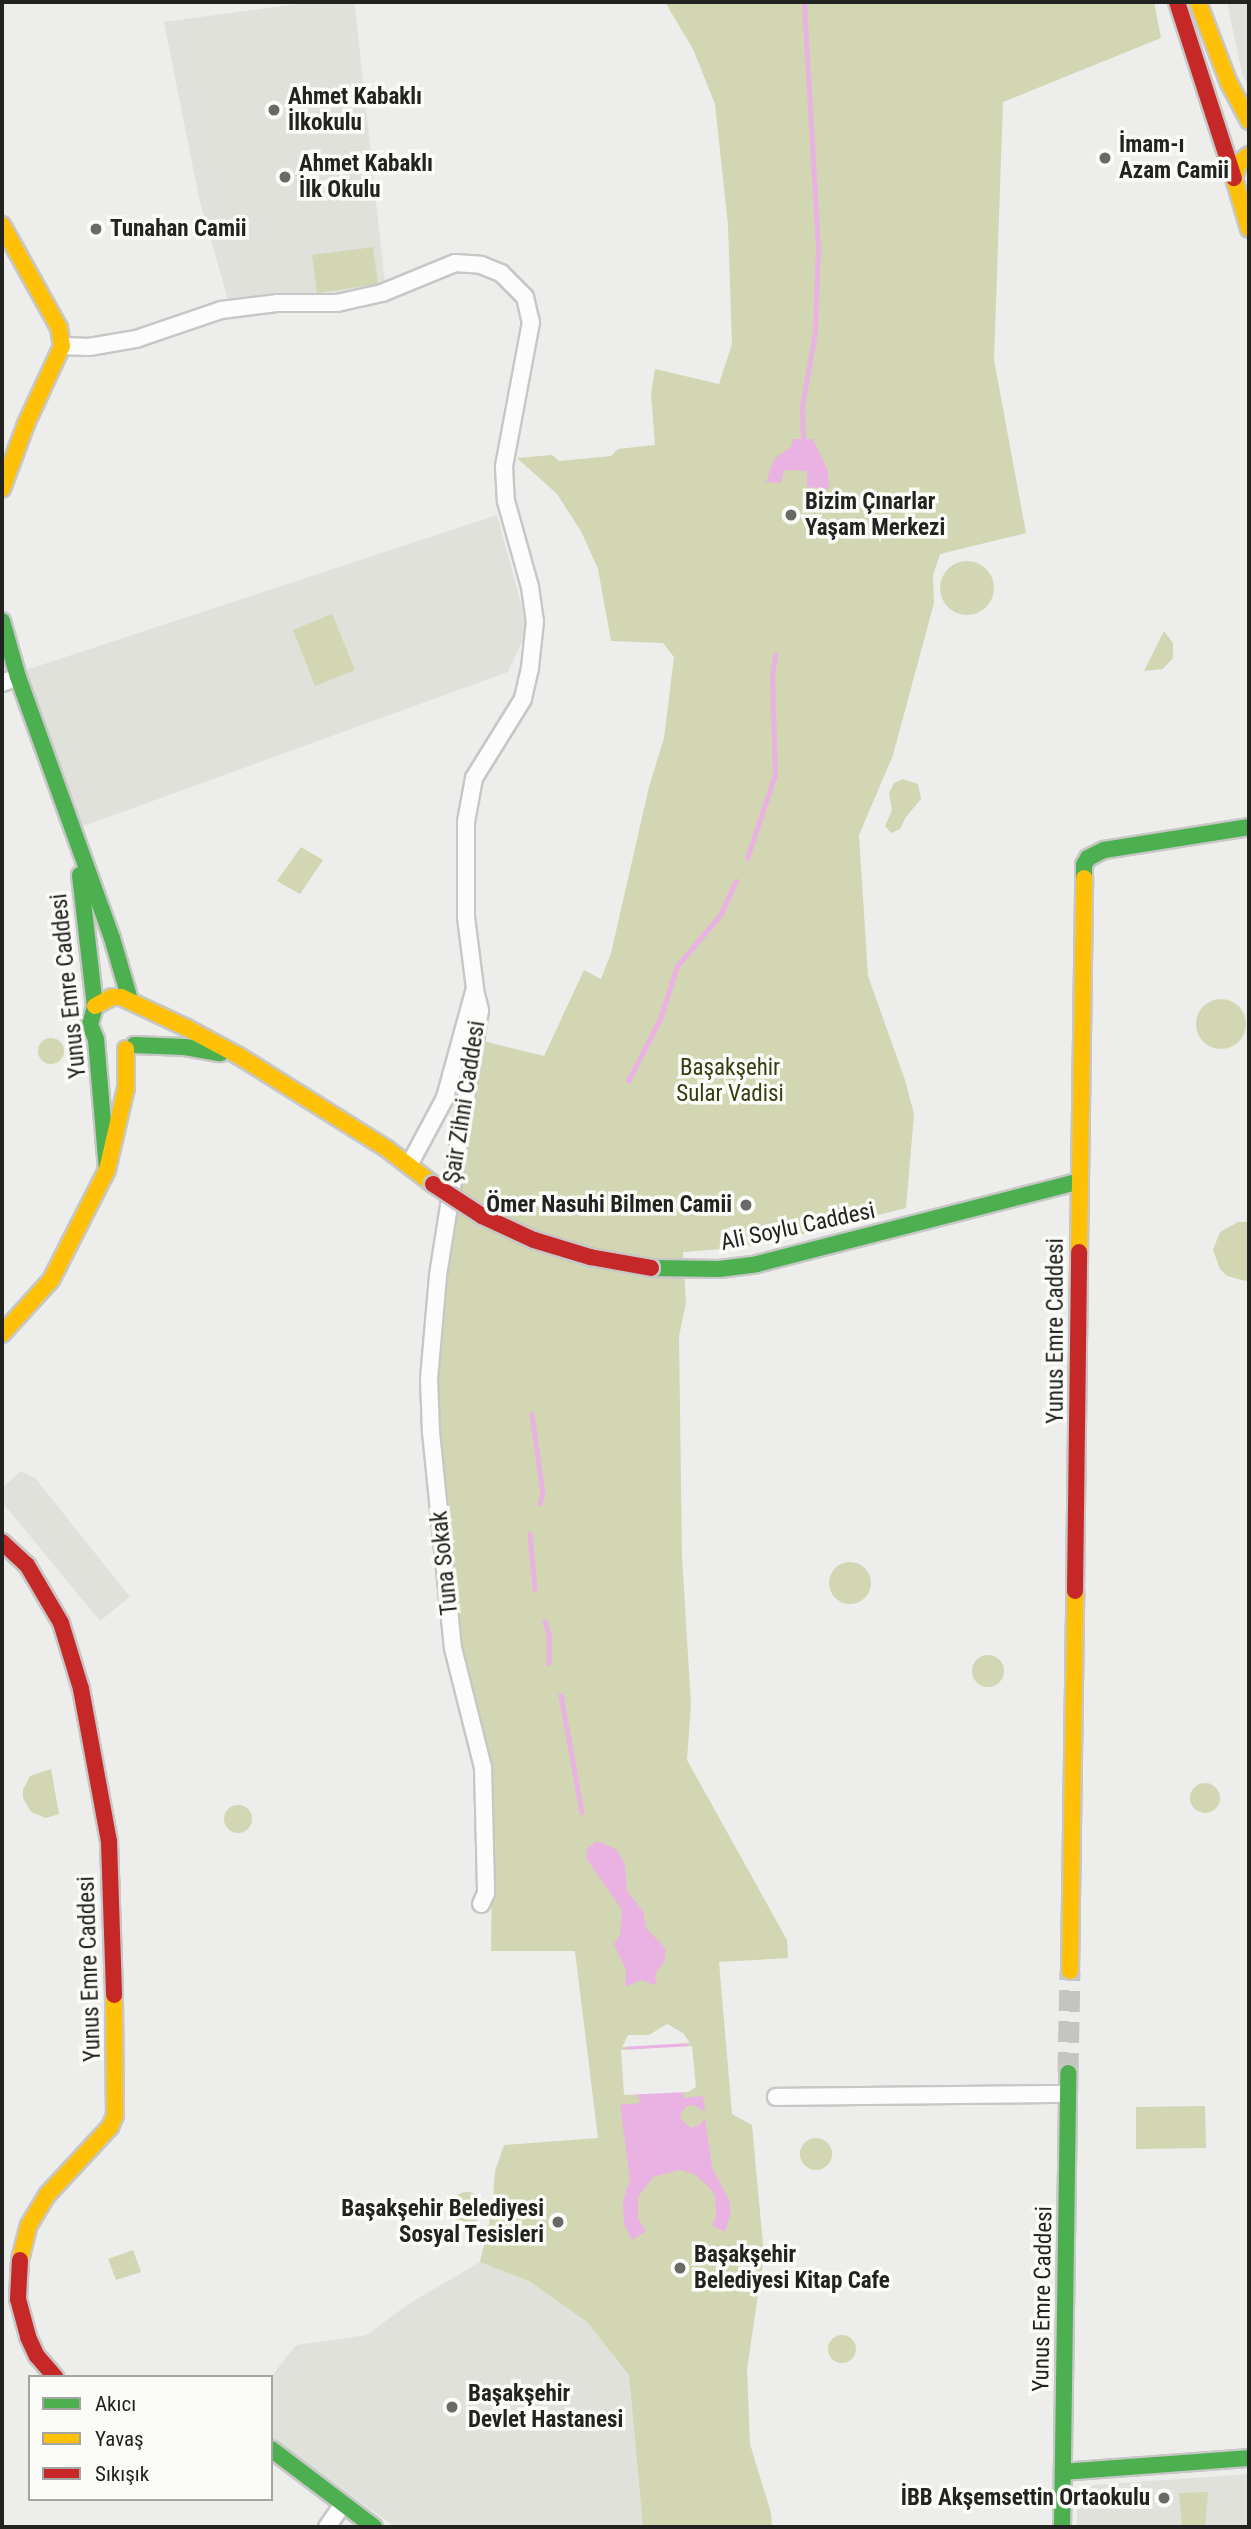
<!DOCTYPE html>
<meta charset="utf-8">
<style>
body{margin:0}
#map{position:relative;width:1251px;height:2529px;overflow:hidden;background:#ededec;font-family:"Roboto Condensed",sans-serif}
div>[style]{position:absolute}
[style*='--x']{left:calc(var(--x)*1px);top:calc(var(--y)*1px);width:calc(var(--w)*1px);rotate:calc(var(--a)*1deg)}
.built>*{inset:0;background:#e1e1db}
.green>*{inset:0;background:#d2d6b2}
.round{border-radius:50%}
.water>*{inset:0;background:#eab2e2}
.pier>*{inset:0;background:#ededec}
.stream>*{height:4.5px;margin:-2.25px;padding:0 2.25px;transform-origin:2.25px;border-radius:2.25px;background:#eab2e2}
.secondary-tunnel>*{height:21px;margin-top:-10.5px;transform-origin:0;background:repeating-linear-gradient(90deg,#c4c5c3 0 21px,transparent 0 31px)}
.roads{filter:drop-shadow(2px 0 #c7c7c6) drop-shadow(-2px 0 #c7c7c6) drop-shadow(0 2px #c7c7c6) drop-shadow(0 -2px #c7c7c6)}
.street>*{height:16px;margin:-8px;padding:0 8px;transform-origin:8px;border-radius:8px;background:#fcfcfc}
.fast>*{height:16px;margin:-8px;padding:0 8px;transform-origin:8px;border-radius:8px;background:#4caf50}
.slow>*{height:16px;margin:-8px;padding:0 8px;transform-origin:8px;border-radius:8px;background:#ffc107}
.jam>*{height:16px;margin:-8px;padding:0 8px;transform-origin:8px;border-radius:8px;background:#c62828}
.bridges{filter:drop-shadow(2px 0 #c7c7c6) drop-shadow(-2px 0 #c7c7c6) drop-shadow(0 2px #c7c7c6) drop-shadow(0 -2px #c7c7c6)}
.jam-bridge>*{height:16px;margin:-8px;padding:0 8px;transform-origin:8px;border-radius:8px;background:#c62828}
.dots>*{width:19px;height:19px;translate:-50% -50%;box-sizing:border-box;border:4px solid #fbfbf8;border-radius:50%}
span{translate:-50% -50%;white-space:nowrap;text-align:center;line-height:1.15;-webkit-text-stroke:7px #fbfbf8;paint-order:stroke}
.poi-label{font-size:23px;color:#222321;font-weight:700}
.left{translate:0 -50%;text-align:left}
.right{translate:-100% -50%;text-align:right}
.street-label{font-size:23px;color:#222321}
.park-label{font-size:23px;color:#383c10}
.frame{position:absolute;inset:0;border:4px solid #222321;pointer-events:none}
.legend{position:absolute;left:28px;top:2375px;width:245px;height:126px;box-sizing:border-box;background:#fbfbf8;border:2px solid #a4a5a2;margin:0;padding:9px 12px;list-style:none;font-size:21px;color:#222321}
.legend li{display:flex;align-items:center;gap:14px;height:35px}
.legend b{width:35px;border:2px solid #a4a5a2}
</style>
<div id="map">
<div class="built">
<i style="clip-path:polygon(312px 2px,352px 2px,355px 7px,385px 284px,322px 295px,228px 300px,199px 198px,164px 22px)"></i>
<i style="clip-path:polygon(1227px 2px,1249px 2px,1249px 87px,1242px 74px)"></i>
<i style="clip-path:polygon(497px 515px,528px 629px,508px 672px,81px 827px,26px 670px)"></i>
<i style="clip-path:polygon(21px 1471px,36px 1479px,130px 1597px,100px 1621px,2px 1502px,2px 1488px)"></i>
<i style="clip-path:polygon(480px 2262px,529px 2281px,587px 2322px,629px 2375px,643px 2527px,395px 2527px,271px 2437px,271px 2377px,296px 2345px,367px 2335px,407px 2305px)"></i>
<i style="clip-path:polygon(1249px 2474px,1249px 2527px,1077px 2527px,1077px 2504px,1082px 2493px,1093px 2485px)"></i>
</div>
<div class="green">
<i style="clip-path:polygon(665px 2px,1154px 2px,1161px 38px,1003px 102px,994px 360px,1026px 533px,940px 554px,933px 576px,934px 603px,893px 755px,859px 835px,868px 976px,905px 1080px,914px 1114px,906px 1208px,783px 1239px,736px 1248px,683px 1252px,686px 1303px,679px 1336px,682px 1557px,691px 1704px,687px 1760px,787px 1940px,788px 1958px,719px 1962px,732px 2114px,752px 2125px,764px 2255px,747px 2369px,750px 2444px,771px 2513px,772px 2527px,643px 2527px,629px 2375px,587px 2322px,529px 2281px,480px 2262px,492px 2211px,495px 2171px,504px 2145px,598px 2138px,575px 1951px,491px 1951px,493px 1790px,489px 1757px,462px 1646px,437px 1423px,438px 1346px,456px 1184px,483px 1041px,544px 1056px,584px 970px,601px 979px,611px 953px,649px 787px,664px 738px,674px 657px,663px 643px,611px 641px,598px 569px,581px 531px,557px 494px,517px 458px,552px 455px,559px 461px,611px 456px,618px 449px,655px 445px,651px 394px,655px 369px,719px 384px,732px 344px,728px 225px,715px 104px,693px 49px)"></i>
<i style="clip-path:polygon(373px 247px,378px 284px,317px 293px,312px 255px)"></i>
<i class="round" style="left:940px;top:561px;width:54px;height:54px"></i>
<i style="clip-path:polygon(332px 614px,355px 670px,315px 686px,293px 630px)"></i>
<i style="clip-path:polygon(1164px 631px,1173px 643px,1173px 658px,1163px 669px,1144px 671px)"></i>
<i style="clip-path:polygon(903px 779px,918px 784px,921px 799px,906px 817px,900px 829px,891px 833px,885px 826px,892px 810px,889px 793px,894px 783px)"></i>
<i style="clip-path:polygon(301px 847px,323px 860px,300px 894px,277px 881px)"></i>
<i class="round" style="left:1196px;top:999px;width:50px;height:50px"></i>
<i class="round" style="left:38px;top:1038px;width:26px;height:26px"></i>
<i style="clip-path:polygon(1238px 1222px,1249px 1222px,1249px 1280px,1246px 1281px,1227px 1276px,1220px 1269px,1213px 1250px,1220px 1232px)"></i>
<i class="round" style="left:829px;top:1562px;width:42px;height:42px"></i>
<i class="round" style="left:972px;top:1655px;width:32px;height:32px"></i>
<i style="clip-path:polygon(51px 1769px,59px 1814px,46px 1818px,31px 1812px,23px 1798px,23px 1790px,30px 1776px)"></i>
<i class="round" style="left:1190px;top:1783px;width:30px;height:30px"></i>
<i class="round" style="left:224px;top:1805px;width:28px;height:28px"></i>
<i style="clip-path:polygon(1205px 2106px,1206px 2148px,1136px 2149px,1136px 2107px)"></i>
<i class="round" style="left:800px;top:2138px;width:32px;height:32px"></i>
<i class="round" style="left:451px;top:2192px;width:32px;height:32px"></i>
<i style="clip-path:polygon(133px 2250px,141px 2272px,116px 2280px,108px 2259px)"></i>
<i class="round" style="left:828px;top:2335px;width:28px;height:28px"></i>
<i style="clip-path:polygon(1208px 2492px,1205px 2527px,1182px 2527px,1179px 2493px)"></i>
</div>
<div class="water">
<i style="clip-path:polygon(793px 439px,813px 439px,828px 471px,829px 489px,807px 487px,807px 471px,784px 470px,781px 483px,766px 482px,774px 459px,791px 447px)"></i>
<i style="clip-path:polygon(597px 1841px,614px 1848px,620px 1855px,625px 1865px,627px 1891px,643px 1911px,646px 1928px,666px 1949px,664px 1962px,655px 1974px,656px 1985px,641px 1980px,625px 1987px,626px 1970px,614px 1944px,620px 1935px,622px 1910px,586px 1858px,588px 1848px)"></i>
<i style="clip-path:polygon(630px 2038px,686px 2042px,689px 2050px,683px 2098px,703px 2096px,705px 2112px,694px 2105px,687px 2106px,680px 2114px,681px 2119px,691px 2128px,701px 2124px,705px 2118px,712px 2167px,729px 2200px,731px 2212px,725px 2232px,712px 2225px,716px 2216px,715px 2195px,707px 2185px,694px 2174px,679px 2170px,653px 2177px,638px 2197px,638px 2219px,646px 2231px,632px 2240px,624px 2224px,623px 2201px,630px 2179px,620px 2105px,640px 2103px,638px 2095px,627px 2094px,624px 2056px)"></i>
</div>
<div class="pier">
<i style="clip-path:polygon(667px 2024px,683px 2033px,690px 2043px,622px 2047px,628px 2035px,649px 2035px)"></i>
<i style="clip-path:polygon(692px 2046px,696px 2087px,688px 2092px,624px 2095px,621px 2050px)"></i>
</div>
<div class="stream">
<i style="--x:803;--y:438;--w:32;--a:-92"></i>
<i style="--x:802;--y:406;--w:75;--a:-80"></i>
<i style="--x:815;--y:332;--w:84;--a:-88"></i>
<i style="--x:818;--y:248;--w:246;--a:-93.3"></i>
<i style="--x:747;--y:858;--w:88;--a:-71.4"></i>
<i style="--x:775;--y:775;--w:98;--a:-91.8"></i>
<i style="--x:772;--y:677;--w:22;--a:-82"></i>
<i style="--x:628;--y:1081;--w:70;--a:-62.7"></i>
<i style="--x:660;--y:1019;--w:56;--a:-72.2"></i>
<i style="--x:677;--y:966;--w:68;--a:-49.8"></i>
<i style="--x:721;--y:914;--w:36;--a:-66"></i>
<i style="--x:532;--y:1414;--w:81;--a:82.2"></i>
<i style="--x:543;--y:1494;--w:10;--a:107"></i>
<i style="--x:530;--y:1534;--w:55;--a:84.8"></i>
<i style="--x:545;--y:1621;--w:14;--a:73"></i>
<i style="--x:549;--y:1634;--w:29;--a:90"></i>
<i style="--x:561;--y:1695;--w:119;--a:79.8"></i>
</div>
<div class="secondary-tunnel">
<i style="--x:1068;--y:2073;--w:102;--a:-88.9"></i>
</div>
<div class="roads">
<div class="street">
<i style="--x:62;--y:346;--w:27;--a:2"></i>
<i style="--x:89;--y:347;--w:48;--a:-9.7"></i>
<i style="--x:136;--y:339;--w:90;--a:-18.8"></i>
<i style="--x:221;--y:310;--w:56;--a:-7.1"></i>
<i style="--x:277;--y:303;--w:60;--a:0"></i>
<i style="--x:337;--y:303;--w:46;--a:-12.5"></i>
<i style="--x:382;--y:293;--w:79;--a:-22.3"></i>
<i style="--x:455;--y:263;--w:26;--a:4"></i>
<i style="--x:481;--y:265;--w:22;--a:22"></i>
<i style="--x:501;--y:273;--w:34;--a:45"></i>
<i style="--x:525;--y:297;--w:26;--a:77"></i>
<i style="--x:531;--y:322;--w:147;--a:100.6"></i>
<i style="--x:504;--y:466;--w:35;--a:87"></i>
<i style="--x:506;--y:501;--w:89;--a:74.4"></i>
<i style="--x:530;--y:587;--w:34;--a:82"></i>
<i style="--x:535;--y:621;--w:47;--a:96.1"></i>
<i style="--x:530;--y:668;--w:32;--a:103"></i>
<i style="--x:523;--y:699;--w:93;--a:121.8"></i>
<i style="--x:474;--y:778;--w:45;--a:100.3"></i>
<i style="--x:466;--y:822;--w:95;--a:90"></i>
<i style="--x:466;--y:917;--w:72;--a:82.8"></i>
<i style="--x:475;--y:988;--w:114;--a:105.3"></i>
<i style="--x:445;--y:1098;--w:76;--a:118.2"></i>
<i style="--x:2;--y:683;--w:17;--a:-21"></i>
<i style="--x:475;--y:990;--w:21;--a:76"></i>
<i style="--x:480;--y:1010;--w:269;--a:99"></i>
<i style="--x:438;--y:1276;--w:102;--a:95"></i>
<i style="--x:429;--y:1378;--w:54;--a:87.9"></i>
<i style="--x:431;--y:1432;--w:217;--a:84.2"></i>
<i style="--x:453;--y:1648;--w:123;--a:75.9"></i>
<i style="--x:483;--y:1767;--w:126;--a:88.6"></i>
<i style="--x:486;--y:1893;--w:12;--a:114"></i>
<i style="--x:776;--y:2097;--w:292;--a:-0.6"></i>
<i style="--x:327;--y:2527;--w:28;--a:-55"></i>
</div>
<div class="fast">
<i style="--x:2;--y:621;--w:58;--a:74.1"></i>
<i style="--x:18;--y:677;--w:277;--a:70.2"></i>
<i style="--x:112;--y:938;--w:65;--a:73.8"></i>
<i style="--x:80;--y:875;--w:132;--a:83.5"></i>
<i style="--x:95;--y:1006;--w:20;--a:105"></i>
<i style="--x:90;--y:1025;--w:15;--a:67"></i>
<i style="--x:96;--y:1039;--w:131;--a:85.2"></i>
<i style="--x:1084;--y:878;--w:13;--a:-90"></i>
<i style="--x:1084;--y:865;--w:8;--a:-60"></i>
<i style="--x:1088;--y:858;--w:18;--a:-27"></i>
<i style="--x:1104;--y:850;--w:147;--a:-9"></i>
<i style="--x:134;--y:1045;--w:51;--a:2.2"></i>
<i style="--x:185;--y:1047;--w:36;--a:10"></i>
<i style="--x:651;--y:1268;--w:68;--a:0.8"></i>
<i style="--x:719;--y:1269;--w:38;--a:-7"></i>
<i style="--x:757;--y:1264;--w:333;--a:-14.4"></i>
<i style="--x:271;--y:2449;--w:129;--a:37.1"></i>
<i style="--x:1063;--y:2472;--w:187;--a:-4.3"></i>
<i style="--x:1062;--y:2527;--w:454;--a:-89.2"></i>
</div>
<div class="slow">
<i style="--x:1198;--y:2;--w:87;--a:69.1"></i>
<i style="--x:1229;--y:83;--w:43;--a:62.2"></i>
<i style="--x:1249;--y:155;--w:13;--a:141"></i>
<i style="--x:1239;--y:163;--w:16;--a:108"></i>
<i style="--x:1234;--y:178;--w:53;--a:73.6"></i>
<i style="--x:2;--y:225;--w:118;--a:61"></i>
<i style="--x:59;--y:328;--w:18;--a:81"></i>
<i style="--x:62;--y:346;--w:86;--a:114.8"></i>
<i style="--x:26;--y:424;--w:69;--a:110.3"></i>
<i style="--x:95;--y:1006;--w:19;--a:-28"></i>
<i style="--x:112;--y:997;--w:9;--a:0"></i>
<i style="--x:121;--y:997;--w:73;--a:25.2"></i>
<i style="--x:187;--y:1028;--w:59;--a:28.3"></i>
<i style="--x:239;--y:1056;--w:175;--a:32.1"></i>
<i style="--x:387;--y:1149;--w:58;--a:37.3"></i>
<i style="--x:1079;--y:1252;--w:374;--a:-89.2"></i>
<i style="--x:2;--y:1334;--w:73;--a:-47.8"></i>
<i style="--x:51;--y:1280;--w:123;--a:-63"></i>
<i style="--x:107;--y:1170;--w:84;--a:-77"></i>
<i style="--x:126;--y:1088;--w:39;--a:-90"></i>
<i style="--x:1070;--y:1971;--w:380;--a:-89.2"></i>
<i style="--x:20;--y:2260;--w:36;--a:-76"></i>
<i style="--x:29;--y:2225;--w:35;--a:-59"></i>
<i style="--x:47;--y:2195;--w:93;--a:-47.2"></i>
<i style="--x:110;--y:2127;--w:13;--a:-67"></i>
<i style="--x:115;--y:2115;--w:120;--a:-90.5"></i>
</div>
<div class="jam">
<i style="--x:1177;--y:2;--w:185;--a:72.1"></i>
<i style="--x:2;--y:1542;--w:34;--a:43"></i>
<i style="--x:27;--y:1565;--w:67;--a:59.6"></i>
<i style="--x:61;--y:1623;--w:69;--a:73.1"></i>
<i style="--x:81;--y:1689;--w:156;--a:79.6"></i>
<i style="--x:109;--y:1842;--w:153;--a:88.1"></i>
<i style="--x:1075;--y:1591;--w:339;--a:-89.3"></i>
<i style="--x:20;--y:2260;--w:39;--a:93"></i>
<i style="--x:18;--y:2299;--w:39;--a:75"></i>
<i style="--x:28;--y:2337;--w:21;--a:65"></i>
<i style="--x:37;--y:2356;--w:28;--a:49"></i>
</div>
</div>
<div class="bridges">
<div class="jam-bridge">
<i style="--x:433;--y:1184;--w:59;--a:33.1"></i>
<i style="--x:482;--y:1216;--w:57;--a:24.8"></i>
<i style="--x:534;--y:1240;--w:59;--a:16.9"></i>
<i style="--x:590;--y:1257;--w:62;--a:10.2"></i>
</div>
</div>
<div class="dots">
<i style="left:274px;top:110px;background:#696a68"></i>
<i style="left:1105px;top:158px;background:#696a68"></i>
<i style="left:285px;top:177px;background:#696a68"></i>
<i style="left:96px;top:229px;background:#696a68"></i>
<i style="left:791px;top:515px;background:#696a68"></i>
<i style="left:746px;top:1205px;background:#696a68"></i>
<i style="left:558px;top:2222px;background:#696a68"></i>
<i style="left:680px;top:2268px;background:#696a68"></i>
<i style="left:452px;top:2407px;background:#696a68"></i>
<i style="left:1164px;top:2498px;background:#696a68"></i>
</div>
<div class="poi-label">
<span class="left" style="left:288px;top:110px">Ahmet Kabaklı<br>İlkokulu</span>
<span class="left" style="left:1119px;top:158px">İmam-ı<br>Azam Camii</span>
<span class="left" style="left:299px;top:177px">Ahmet Kabaklı<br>İlk Okulu</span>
<span class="left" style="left:110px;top:229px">Tunahan Camii</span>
<span class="left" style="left:805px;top:515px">Bizim Çınarlar<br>Yaşam Merkezi</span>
<span class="right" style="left:732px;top:1205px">Ömer Nasuhi Bilmen Camii</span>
<span class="right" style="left:544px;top:2222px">Başakşehir Belediyesi<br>Sosyal Tesisleri</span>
<span class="left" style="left:694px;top:2268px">Başakşehir<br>Belediyesi Kitap Cafe</span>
<span class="left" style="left:468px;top:2407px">Başakşehir<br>Devlet Hastanesi</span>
<span class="right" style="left:1150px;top:2498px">İBB Akşemsettin Ortaokulu</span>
</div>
<div class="street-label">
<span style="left:69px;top:986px;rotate:-96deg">Yunus Emre Caddesi</span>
<span style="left:465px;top:1102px;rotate:-81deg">Şair Zihni Caddesi</span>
<span style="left:798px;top:1227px;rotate:-12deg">Ali Soylu Caddesi</span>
<span style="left:1056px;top:1331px;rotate:-90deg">Yunus Emre Caddesi</span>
<span style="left:445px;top:1563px;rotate:-96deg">Tuna Sokak</span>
<span style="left:90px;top:1969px;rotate:-92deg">Yunus Emre Caddesi</span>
<span style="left:1043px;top:2299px;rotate:-89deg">Yunus Emre Caddesi</span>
</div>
<div class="park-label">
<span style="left:730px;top:1081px">Başakşehir<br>Sular Vadisi</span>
</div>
<div class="frame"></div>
<ul class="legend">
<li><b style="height:9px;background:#4caf50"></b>Akıcı</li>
<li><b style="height:9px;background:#ffc107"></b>Yavaş</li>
<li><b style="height:9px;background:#c62828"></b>Sıkışık</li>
</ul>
</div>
